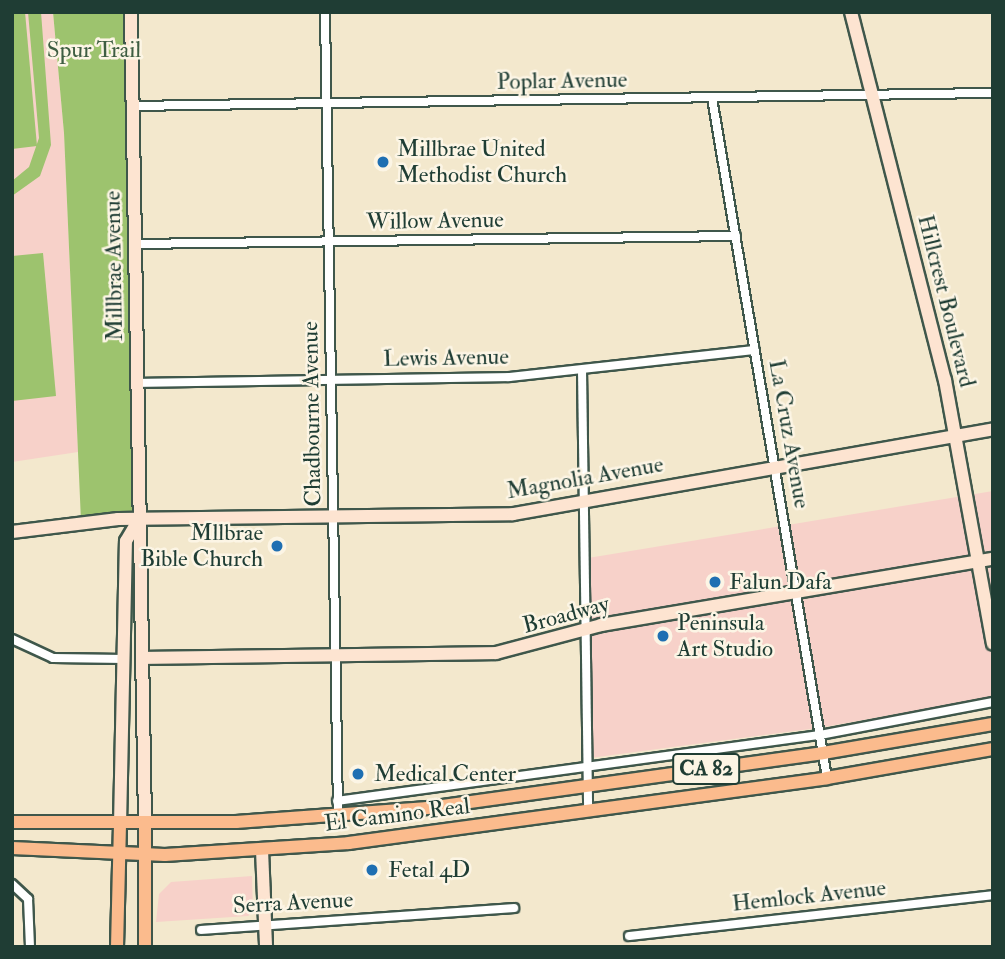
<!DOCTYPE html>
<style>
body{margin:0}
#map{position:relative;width:1005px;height:959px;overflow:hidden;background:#f3e8cd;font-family:"IM FELL Double Pica",serif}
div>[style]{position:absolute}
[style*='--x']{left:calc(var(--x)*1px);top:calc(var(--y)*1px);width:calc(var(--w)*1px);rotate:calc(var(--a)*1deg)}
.built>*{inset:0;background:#f7d1c9}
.green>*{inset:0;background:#9dc36e}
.roads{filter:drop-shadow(2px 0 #3f574b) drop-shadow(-2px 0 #3f574b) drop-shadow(0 2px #3f574b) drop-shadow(0 -2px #3f574b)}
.street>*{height:8px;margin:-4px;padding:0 4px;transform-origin:4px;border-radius:4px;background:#fff}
.secondary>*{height:12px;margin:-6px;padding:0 6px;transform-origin:6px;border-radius:6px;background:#fde4d1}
.primary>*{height:12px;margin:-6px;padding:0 6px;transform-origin:6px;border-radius:6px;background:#fbbb8d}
.dots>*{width:19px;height:19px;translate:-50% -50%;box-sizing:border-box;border:4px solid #fcf5e5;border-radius:50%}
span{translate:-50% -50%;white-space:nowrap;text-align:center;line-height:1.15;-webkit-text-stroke:5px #fcf5e5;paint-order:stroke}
.shield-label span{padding:2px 5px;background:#fcf5e5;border:2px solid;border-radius:5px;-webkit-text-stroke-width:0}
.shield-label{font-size:21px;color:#1f3d34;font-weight:700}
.park-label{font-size:23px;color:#3e5e42}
.street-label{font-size:23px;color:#1f3d34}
.poi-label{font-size:23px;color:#1f3d34}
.left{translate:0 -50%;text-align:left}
.right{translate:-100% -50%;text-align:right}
.frame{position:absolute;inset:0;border:14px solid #1f3d34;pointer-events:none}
</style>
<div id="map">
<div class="built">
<i style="clip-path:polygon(12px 12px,53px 12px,64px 133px,78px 452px,12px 462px)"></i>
<i style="clip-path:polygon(993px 491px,993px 697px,818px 728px,590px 758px,588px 558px)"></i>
<i style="clip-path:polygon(252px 876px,253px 912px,248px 916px,156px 922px,159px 894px,171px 882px)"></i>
</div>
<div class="green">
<i style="clip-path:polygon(12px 12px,25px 12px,37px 146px,12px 149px)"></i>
<i style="clip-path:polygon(28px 12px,41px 12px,51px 145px,40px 176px,12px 196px,12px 181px,29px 167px,39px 138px)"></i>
<i style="clip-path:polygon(53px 12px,131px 12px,139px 519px,81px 521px,64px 133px)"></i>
<i style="clip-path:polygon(43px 253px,56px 396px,12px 401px,12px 256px)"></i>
</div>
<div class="roads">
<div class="street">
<i style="--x:325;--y:12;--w:804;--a:89.07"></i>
<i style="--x:712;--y:98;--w:690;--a:80.4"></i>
<i style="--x:132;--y:106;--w:861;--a:-0.87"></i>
<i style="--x:134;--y:244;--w:602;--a:-0.76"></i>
<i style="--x:582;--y:370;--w:441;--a:89.2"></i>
<i style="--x:137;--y:383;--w:372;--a:-0.9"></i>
<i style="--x:509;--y:377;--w:247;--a:-6.3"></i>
<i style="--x:12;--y:639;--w:45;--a:24.9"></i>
<i style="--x:53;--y:658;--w:72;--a:0.8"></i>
<i style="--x:337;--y:801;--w:487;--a:-7.8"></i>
<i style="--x:820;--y:735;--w:176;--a:-10.8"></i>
<i style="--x:12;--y:884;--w:22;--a:43"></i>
<i style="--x:28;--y:899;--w:48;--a:87.6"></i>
<i style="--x:201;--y:930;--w:314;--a:-4"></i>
<i style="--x:629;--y:936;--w:366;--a:-6.4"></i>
</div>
<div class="secondary">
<i style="--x:131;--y:12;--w:812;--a:89.01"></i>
<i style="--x:851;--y:12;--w:380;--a:75.7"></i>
<i style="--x:945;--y:380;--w:268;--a:79.7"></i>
<i style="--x:12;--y:532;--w:107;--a:-7"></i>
<i style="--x:118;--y:519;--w:395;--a:-0.7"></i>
<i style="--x:513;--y:514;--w:487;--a:-10"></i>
<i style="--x:145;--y:658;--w:351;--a:-0.8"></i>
<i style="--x:496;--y:653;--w:109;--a:-14.9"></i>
<i style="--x:601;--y:625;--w:398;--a:-9.6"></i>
<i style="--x:120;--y:825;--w:284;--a:-88.8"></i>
<i style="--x:126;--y:541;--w:26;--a:-59"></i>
<i style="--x:262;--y:850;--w:97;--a:87.6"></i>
</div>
<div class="primary">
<i style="--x:12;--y:822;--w:224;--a:0"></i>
<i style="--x:236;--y:822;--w:192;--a:-4.2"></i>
<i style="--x:427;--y:808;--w:400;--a:-7.9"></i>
<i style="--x:823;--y:753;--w:172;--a:-9.7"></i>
<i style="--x:12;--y:848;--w:153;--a:2.6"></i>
<i style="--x:165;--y:855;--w:184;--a:-3.7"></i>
<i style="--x:349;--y:843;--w:482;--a:-7.7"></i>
<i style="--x:827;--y:778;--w:169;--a:-9.9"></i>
<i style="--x:117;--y:947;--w:122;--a:-88.6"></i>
<i style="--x:145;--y:947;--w:123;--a:-90"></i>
</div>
</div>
<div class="dots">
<i style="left:383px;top:162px;background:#1f6fb2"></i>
<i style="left:277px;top:546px;background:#1f6fb2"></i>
<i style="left:715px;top:582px;background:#1f6fb2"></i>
<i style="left:663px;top:636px;background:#1f6fb2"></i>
<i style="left:358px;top:774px;background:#1f6fb2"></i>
<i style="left:372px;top:870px;background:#1f6fb2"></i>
</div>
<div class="shield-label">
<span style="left:706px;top:769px">CA 82</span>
</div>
<div class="park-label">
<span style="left:94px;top:50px">Spur Trail</span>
</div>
<div class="street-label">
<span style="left:562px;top:81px;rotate:-1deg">Poplar Avenue</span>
<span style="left:435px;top:221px;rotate:-1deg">Willow Avenue</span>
<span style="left:114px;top:266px;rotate:-91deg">Millbrae Avenue</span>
<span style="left:946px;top:301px;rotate:76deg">Hillcrest Boulevard</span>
<span style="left:446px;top:358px;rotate:-1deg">Lewis Avenue</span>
<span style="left:312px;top:414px;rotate:-91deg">Chadbourne Avenue</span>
<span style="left:789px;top:434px;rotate:80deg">La Cruz Avenue</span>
<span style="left:585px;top:478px;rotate:-10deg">Magnolia Avenue</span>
<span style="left:566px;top:615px;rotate:-15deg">Broadway</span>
<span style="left:397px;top:815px;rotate:-7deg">El Camino Real</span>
<span style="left:809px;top:896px;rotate:-6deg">Hemlock Avenue</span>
<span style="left:293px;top:903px;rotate:-3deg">Serra Avenue</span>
</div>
<div class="poi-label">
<span class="left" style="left:397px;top:162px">Millbrae United<br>Methodist Church</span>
<span class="right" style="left:263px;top:546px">Mllbrae<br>Bible Church</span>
<span class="left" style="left:729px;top:582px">Falun Dafa</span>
<span class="left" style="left:677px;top:636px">Peninsula<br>Art Studio</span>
<span class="left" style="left:374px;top:774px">Medical Center</span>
<span class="left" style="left:388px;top:870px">Fetal 4D</span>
</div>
<div class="frame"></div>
</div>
